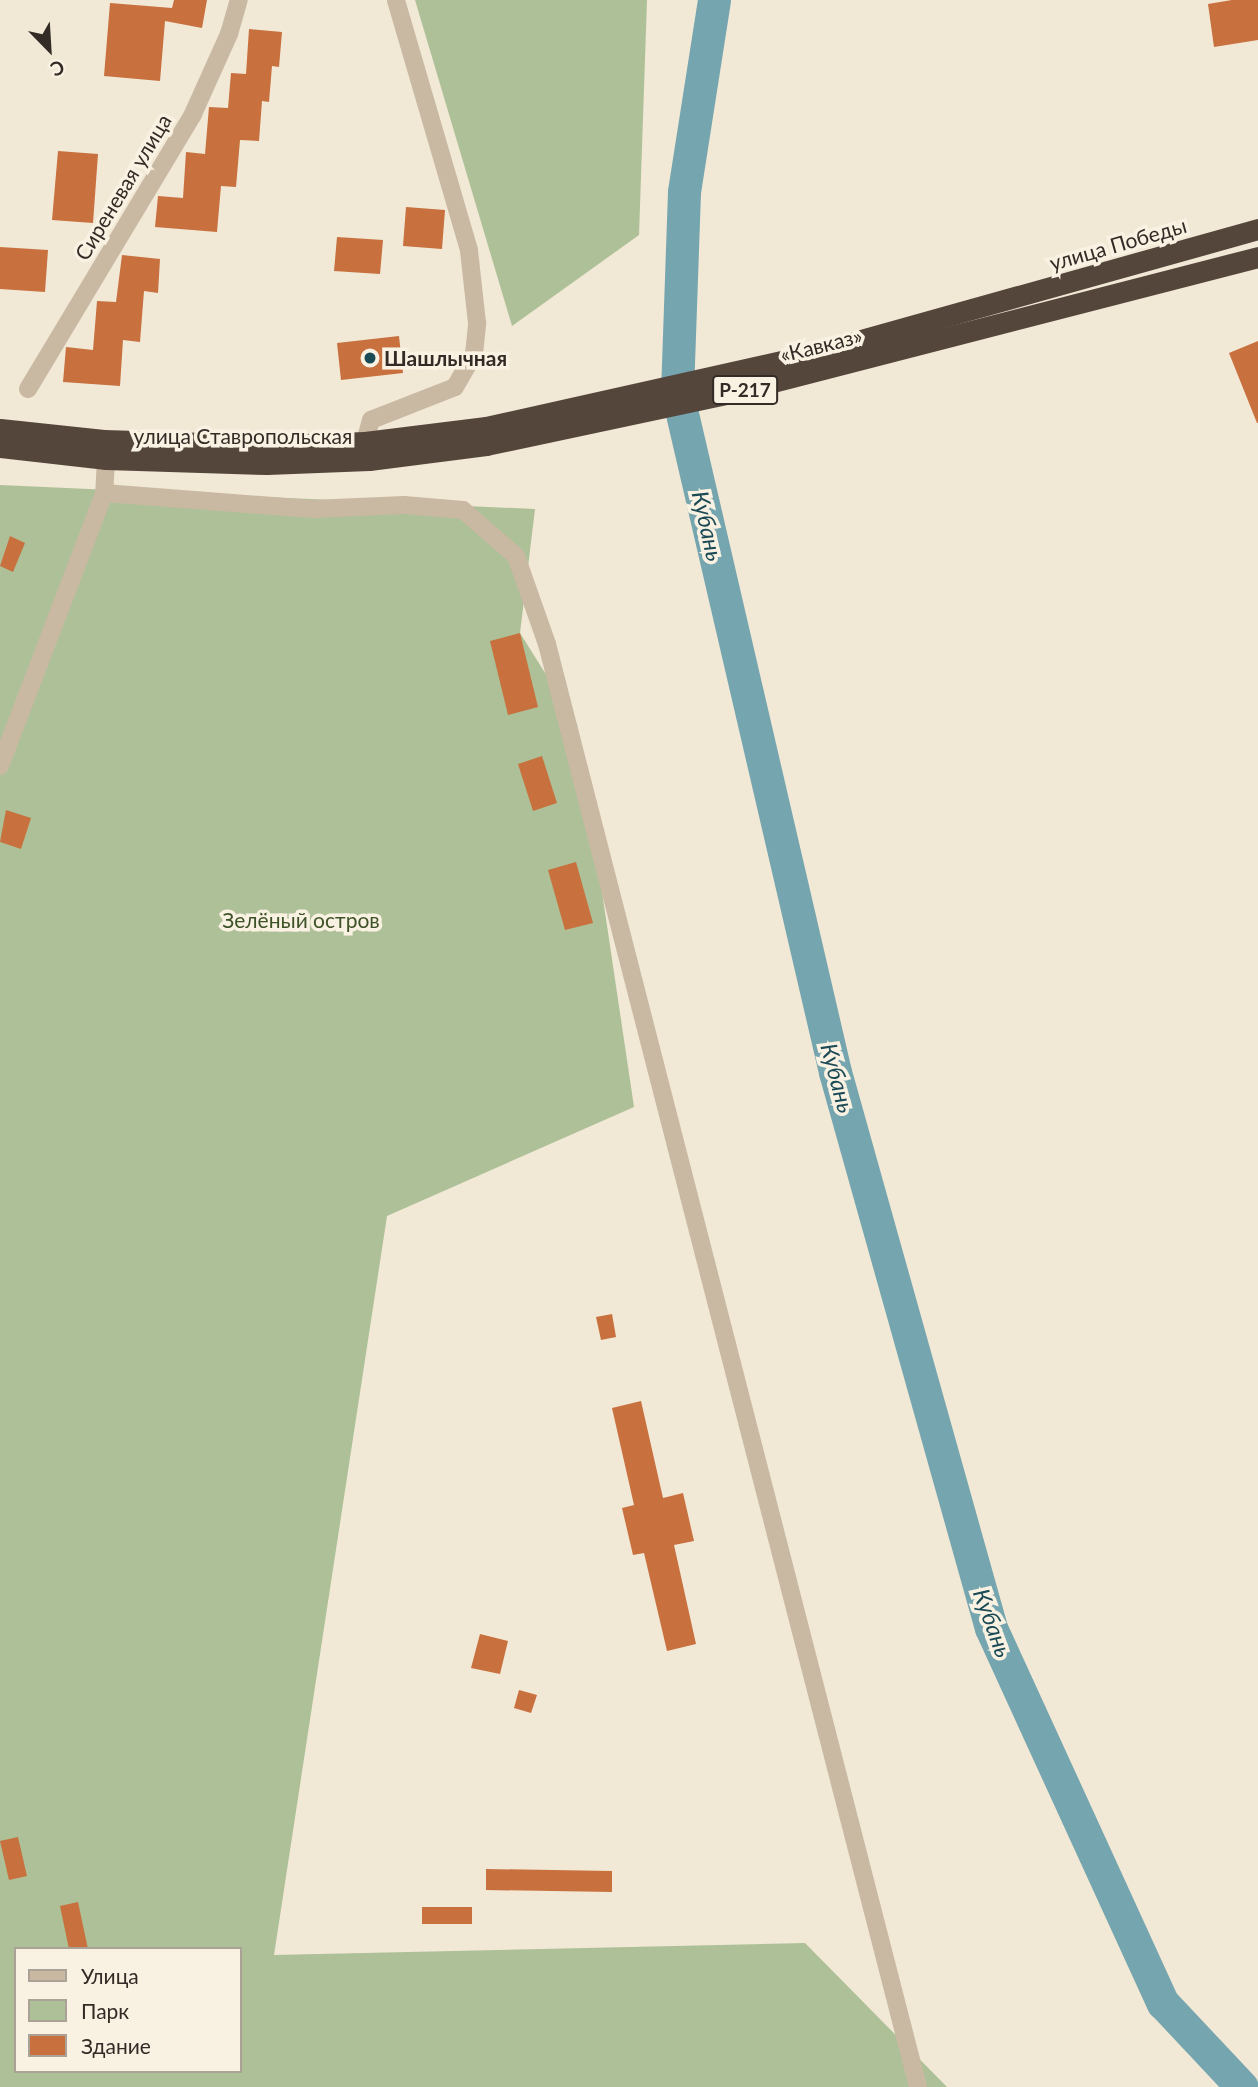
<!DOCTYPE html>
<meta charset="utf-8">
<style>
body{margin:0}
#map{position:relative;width:1258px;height:2087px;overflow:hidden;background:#f1e8d6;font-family:Lato,sans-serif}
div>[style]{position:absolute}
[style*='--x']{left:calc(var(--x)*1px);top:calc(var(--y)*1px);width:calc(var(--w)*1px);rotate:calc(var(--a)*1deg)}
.green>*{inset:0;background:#adc097}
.river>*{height:33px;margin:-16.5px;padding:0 16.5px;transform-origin:16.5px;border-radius:16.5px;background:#75a5ae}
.building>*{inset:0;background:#c8703e}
.minor>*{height:18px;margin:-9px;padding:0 9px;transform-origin:9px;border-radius:9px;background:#c9b9a3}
.highway>*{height:21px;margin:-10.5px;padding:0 10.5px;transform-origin:10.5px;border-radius:10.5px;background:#55463c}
.dots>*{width:19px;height:19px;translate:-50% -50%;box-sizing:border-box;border:4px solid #f9f1e2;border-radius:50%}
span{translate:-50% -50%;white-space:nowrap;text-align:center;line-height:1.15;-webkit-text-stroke:7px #f9f1e2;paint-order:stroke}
.shield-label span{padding:2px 5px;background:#f9f1e2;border:2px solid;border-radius:5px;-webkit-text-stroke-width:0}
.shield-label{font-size:19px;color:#332b25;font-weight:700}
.street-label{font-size:21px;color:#332b25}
.poi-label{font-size:21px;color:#332b25;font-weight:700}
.left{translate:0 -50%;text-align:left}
.park-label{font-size:21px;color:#3e5228}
.water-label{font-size:23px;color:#1a4a55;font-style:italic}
.legend{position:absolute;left:14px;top:1947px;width:228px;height:126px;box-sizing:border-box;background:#f9f1e2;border:2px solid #aaa296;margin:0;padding:9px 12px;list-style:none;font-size:21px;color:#332b25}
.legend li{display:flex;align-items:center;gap:14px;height:35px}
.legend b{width:35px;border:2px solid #aaa296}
.north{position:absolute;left:14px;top:14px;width:70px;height:70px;-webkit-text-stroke:5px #f9f1e2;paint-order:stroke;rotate:156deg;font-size:19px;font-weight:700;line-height:28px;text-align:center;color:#332b25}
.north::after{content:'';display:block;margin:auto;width:24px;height:32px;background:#332b25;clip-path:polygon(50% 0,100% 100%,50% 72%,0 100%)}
</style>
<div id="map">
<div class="green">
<i style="clip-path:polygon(415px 0,647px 0,639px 235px,512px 326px)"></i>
<i style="clip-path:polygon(evenodd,0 485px,535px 509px,520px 633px,577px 724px,634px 1107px,387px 1216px,274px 1955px,805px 1943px,947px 2087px,0 2087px,0 485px,16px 1949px,240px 1949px,240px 2071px,16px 2071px,16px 1949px)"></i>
</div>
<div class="river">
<i style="--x:714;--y:0;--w:194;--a:98.9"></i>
<i style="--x:684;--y:192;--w:200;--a:92"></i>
<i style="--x:677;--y:392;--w:698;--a:76.92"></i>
<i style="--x:835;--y:1072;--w:577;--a:74.33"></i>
<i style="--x:991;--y:1628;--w:413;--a:65.4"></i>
<i style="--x:1163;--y:2003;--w:115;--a:46.8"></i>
</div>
<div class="building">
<i style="clip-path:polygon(174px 0,207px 0,202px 28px,165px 21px,160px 81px,104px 76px,110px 3px,172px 8px)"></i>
<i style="clip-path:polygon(1232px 0,1258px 0,1258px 40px,1214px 47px,1208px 4px)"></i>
<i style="clip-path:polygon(249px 29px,282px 32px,279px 67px,272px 66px,269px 102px,262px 101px,259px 141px,240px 140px,236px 187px,221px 186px,217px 232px,155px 227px,158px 196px,183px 198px,186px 152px,205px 154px,209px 107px,228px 108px,231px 73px,246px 74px)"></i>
<i style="clip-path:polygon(58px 151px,98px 154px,93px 223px,52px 220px)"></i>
<i style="clip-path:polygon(406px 207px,445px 210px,442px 249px,403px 246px)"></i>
<i style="clip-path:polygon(337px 237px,383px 240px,380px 274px,334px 271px)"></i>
<i style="clip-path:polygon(0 247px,48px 250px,45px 292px,0 289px)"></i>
<i style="clip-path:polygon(122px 255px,160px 259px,158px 293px,144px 291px,140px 342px,123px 340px,120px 386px,63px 382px,66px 347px,93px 350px,97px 301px,116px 302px)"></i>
<i style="clip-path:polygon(399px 336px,403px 373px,341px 380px,337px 343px)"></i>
<i style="clip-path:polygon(1258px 341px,1258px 423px,1257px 423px,1229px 353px)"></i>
<i style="clip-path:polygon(10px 536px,25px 543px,13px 572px,0 566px)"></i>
<i style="clip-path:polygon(520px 633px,538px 707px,508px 715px,490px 641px)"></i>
<i style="clip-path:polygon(542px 756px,557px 803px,533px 811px,518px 764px)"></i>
<i style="clip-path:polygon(6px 810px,31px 818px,21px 849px,0 842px)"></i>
<i style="clip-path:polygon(576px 862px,593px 923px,565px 930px,548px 870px)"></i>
<i style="clip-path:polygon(612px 1314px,616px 1337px,601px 1340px,596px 1317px)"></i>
<i style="clip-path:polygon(641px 1401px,663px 1498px,683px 1493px,694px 1541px,674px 1545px,696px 1644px,667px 1651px,644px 1553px,633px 1555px,622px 1508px,634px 1505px,612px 1408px)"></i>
<i style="clip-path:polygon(480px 1634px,508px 1641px,500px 1674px,471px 1668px)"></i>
<i style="clip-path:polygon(519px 1690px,537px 1695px,531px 1713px,514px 1708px)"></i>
<i style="clip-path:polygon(18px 1837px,27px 1876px,9px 1880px,0 1841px)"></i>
<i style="clip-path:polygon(486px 1869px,612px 1871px,612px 1892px,486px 1890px)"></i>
<i style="clip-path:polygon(78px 1902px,88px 1949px,69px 1949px,60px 1906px)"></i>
<i style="clip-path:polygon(422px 1907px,472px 1907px,472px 1924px,422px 1924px)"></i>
</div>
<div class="minor">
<i style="--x:28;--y:389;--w:321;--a:-59"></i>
<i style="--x:193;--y:114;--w:88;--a:-65.8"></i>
<i style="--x:229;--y:34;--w:35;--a:-74"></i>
<i style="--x:365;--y:442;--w:23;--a:-75"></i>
<i style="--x:371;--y:420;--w:90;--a:-21.4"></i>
<i style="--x:455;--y:387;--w:38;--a:-60"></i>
<i style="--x:474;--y:354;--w:31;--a:-84"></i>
<i style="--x:477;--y:323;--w:73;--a:-96.3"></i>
<i style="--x:469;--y:250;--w:260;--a:-106.3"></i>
<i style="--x:106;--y:459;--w:34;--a:93"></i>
<i style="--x:104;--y:493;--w:209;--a:4.4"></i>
<i style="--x:312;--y:509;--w:92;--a:-2.5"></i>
<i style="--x:404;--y:505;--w:59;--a:4.8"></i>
<i style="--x:463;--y:510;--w:70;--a:41"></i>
<i style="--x:516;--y:556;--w:93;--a:70.6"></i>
<i style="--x:547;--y:644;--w:1490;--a:75.58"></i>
<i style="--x:0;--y:766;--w:292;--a:-69.1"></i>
</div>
<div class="highway">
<i style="--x:0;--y:429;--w:104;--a:6.1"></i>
<i style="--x:103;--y:440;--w:172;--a:1.7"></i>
<i style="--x:275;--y:445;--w:90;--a:-1.9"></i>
<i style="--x:365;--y:442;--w:122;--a:-7.1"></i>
<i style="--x:486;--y:427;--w:329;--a:-12.6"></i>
<i style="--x:807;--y:355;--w:468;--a:-15.6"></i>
<i style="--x:0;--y:447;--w:107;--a:6.5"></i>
<i style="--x:106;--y:459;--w:161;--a:1.8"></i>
<i style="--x:267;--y:464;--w:102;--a:-2.2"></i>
<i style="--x:369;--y:460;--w:118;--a:-7.3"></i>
<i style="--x:486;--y:445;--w:249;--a:-12"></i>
<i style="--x:730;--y:393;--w:545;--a:-14.44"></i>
</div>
<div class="dots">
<i style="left:370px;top:358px;background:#1a4a55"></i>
</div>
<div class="shield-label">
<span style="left:745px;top:390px">Р-217</span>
</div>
<div class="street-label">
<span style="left:123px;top:187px;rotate:-59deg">Сиреневая улица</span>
<span style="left:1118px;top:244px;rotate:-16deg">улица Победы</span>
<span style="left:821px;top:345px;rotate:-14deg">«Кавказ»</span>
<span style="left:243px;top:436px">улица Ставропольская</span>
</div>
<div class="poi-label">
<span class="left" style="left:384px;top:358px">Шашлычная</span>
</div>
<div class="park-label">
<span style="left:301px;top:920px">Зелёный остров</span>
</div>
<div class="water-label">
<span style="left:708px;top:526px;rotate:77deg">Кубань</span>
<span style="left:838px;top:1078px;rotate:75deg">Кубань</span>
<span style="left:993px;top:1623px;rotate:70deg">Кубань</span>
</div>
<ul class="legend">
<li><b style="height:9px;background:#c9b9a3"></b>Улица</li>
<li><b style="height:19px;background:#adc097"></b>Парк</li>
<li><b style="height:19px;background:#c8703e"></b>Здание</li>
</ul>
<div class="north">С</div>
</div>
